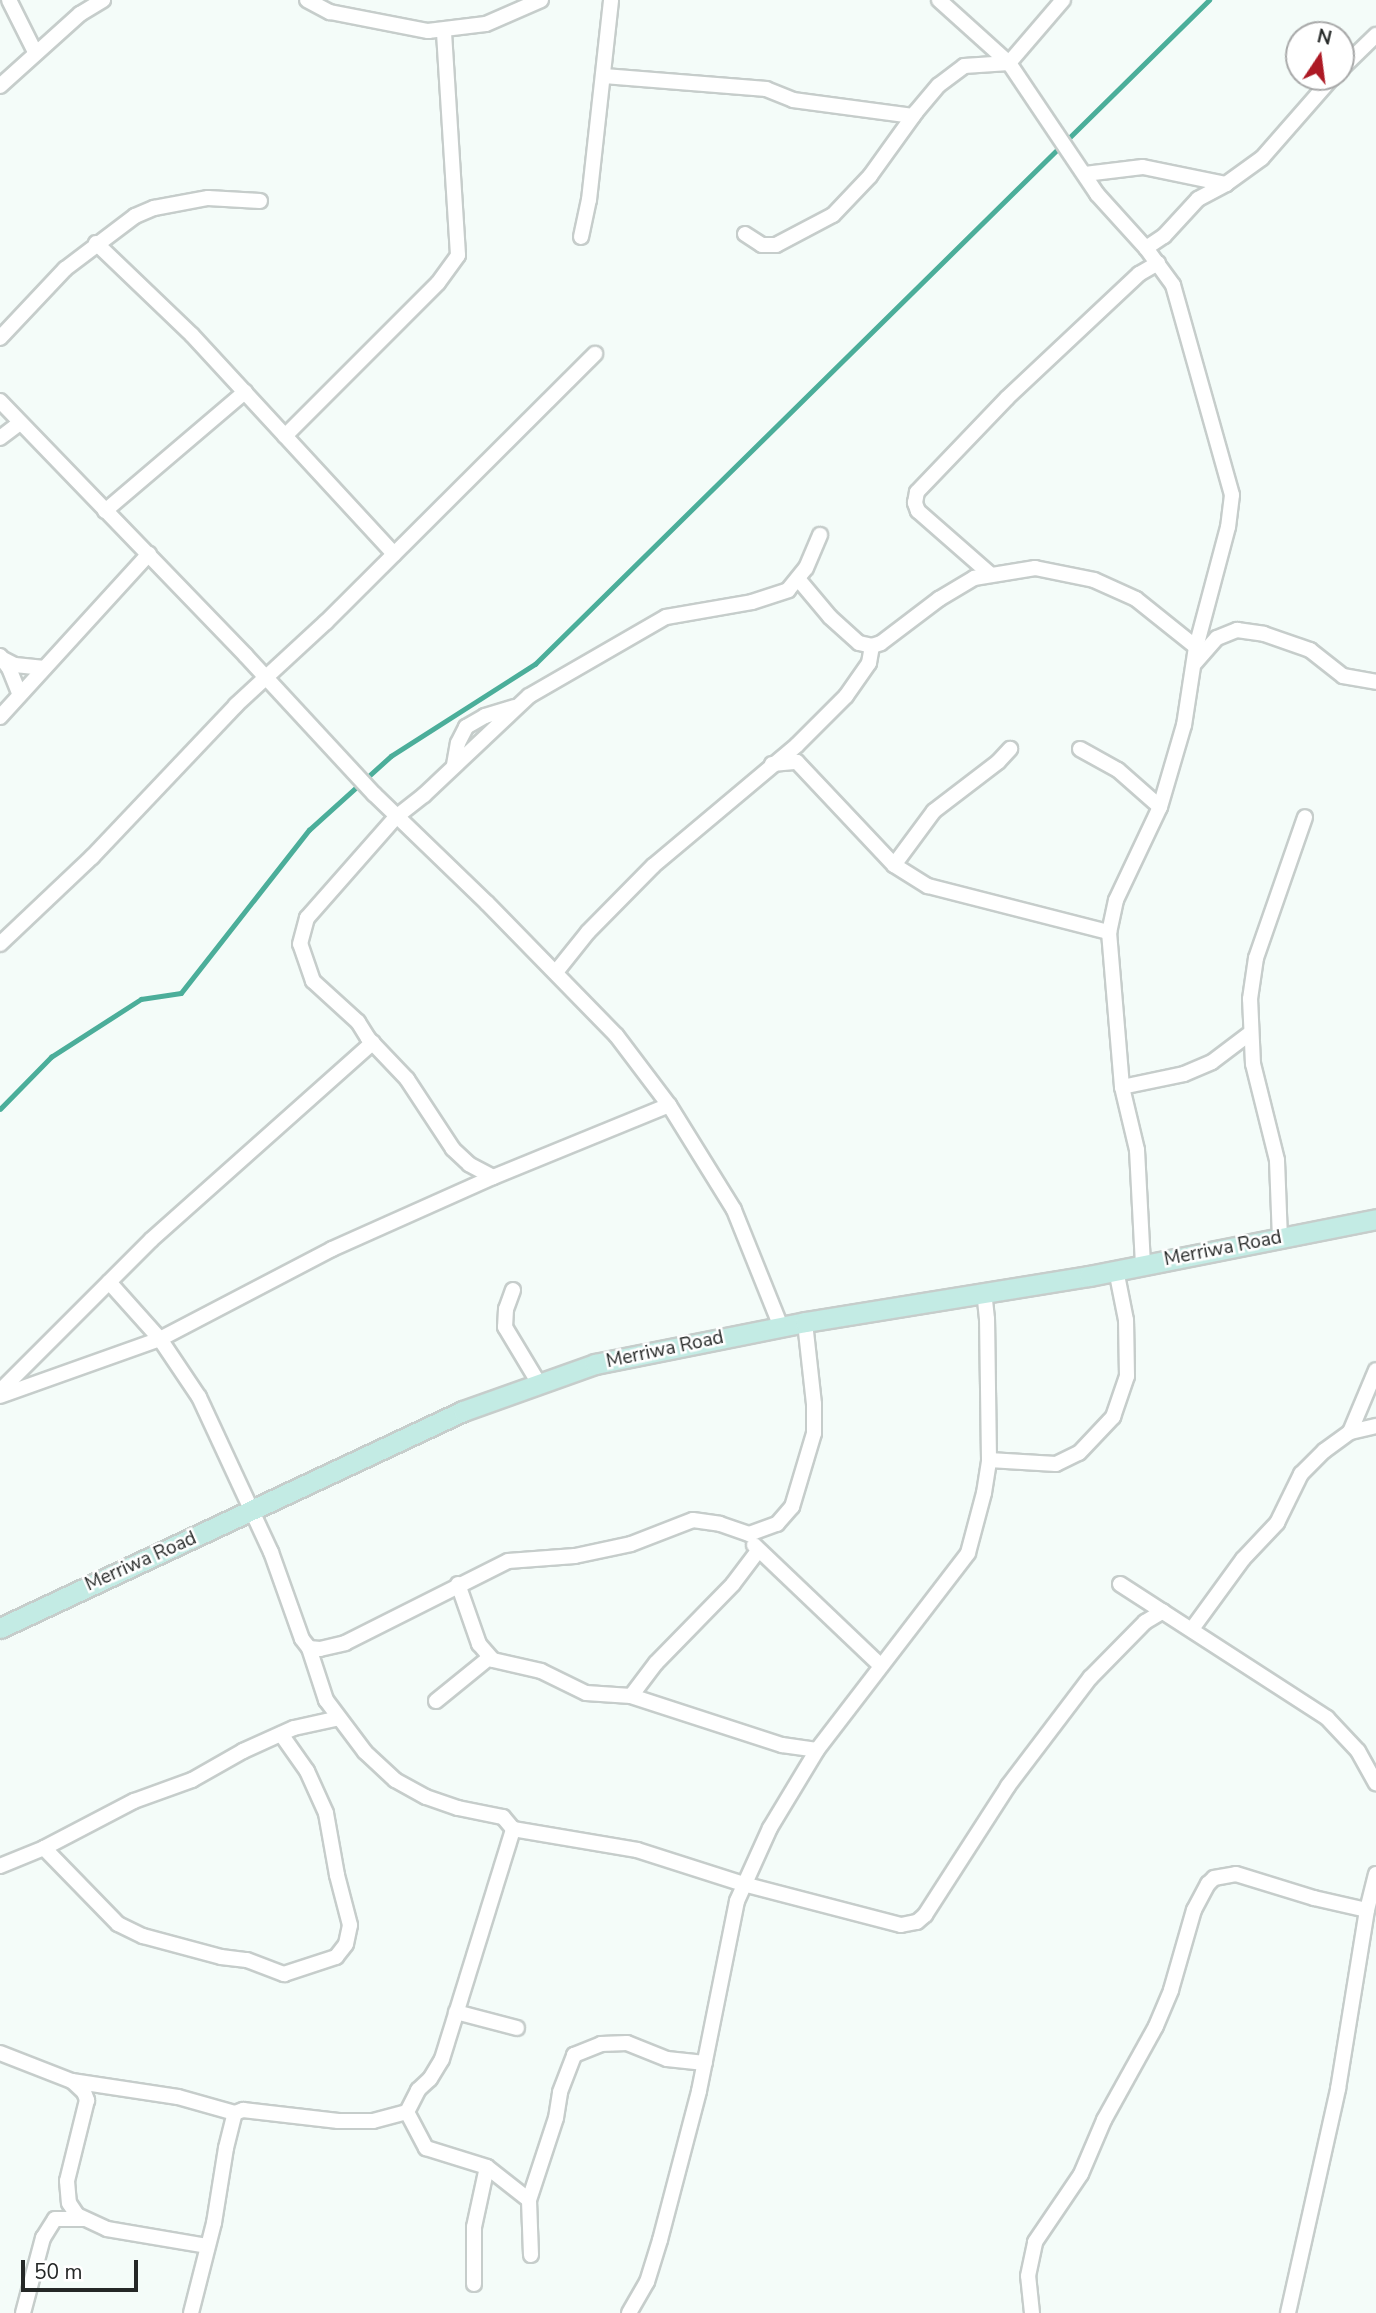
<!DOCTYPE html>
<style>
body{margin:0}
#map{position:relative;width:1376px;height:2313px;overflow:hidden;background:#f4fcf9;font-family:"Nunito Sans",sans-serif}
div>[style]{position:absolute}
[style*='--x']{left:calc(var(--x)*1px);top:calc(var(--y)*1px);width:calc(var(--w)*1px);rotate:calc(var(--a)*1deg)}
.stream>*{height:4.5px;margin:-2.25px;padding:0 2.25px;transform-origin:2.25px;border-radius:2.25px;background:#4bae9a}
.roads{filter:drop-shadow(2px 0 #c6cdcb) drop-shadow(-2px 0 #c6cdcb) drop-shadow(0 2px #c6cdcb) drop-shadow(0 -2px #c6cdcb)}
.street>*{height:14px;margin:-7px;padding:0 7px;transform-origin:7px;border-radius:7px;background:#fff}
.secondary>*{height:19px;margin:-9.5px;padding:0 9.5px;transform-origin:9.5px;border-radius:9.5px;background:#c3ebe4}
span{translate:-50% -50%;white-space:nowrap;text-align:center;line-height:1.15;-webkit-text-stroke:5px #fff;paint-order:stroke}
.street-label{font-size:19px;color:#252827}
.north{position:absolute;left:1285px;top:21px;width:70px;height:70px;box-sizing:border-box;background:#fff;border:2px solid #a8a9a9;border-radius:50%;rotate:13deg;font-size:19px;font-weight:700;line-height:28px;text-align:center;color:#252827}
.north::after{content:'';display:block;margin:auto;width:24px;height:32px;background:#ad1924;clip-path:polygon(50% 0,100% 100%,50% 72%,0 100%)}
.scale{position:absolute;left:21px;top:2260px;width:117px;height:32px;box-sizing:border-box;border:4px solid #252827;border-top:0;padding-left:9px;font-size:21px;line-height:24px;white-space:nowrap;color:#252827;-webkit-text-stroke:5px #fff;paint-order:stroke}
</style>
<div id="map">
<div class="stream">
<i style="--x:0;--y:1109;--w:73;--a:-45.6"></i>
<i style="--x:51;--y:1057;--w:107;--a:-32.8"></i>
<i style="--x:141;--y:999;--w:40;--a:-8.5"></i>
<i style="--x:181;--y:993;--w:207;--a:-51.9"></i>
<i style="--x:309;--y:830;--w:110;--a:-42.1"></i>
<i style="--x:391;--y:756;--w:171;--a:-32.6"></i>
<i style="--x:535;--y:664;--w:946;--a:-44.57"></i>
</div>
<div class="roads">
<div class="street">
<i style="--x:9;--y:0;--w:58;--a:63.4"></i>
<i style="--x:307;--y:0;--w:26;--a:28"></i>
<i style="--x:330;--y:12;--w:100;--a:11"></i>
<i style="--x:428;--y:31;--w:58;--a:-6.9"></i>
<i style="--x:486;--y:24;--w:60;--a:-23.6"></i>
<i style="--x:939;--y:0;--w:94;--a:42"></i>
<i style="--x:1009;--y:63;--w:158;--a:56.1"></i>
<i style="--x:1097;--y:194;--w:73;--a:47.8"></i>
<i style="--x:1146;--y:248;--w:46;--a:53.9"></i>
<i style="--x:1173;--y:285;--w:218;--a:74.3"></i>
<i style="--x:1232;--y:495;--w:32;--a:97"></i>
<i style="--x:1228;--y:527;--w:124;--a:104.9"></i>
<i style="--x:1196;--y:647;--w:79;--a:98.7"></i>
<i style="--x:1184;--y:725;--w:85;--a:106.3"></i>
<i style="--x:1160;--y:807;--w:103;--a:115.3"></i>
<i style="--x:1116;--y:900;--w:33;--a:102"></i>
<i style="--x:1109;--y:932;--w:156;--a:85.2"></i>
<i style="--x:1122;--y:1087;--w:65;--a:76.6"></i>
<i style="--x:1137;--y:1150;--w:114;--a:87"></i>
<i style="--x:1341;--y:69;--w:49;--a:-44.2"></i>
<i style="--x:604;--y:76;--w:163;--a:4.6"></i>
<i style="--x:766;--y:89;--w:29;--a:22"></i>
<i style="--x:793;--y:100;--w:121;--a:7.6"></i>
<i style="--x:0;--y:86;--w:108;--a:-42"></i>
<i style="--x:80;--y:14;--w:27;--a:-31"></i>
<i style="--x:1085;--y:174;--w:58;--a:-6.9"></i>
<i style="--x:1143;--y:167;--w:85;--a:11.6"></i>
<i style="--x:745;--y:234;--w:20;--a:33"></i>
<i style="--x:762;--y:245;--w:14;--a:0"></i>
<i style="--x:776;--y:245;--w:64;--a:-27.8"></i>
<i style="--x:833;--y:215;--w:54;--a:-46.5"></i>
<i style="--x:870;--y:176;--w:79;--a:-54.3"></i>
<i style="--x:916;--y:112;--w:35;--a:-50"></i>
<i style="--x:939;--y:85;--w:31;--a:-37"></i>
<i style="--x:964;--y:66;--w:45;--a:-3.8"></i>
<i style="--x:1009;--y:63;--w:83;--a:-49.4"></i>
<i style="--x:581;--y:237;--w:38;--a:-78"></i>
<i style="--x:589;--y:200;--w:201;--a:-83.7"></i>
<i style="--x:96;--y:243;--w:133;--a:43.8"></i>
<i style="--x:192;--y:335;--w:298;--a:47.3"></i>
<i style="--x:1146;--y:248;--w:22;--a:-34"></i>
<i style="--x:1164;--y:236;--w:50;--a:-47.4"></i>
<i style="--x:1198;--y:199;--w:32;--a:-28"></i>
<i style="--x:1226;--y:184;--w:44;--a:-35.8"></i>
<i style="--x:1262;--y:158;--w:108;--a:-48.8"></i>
<i style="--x:0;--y:338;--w:95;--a:-46.7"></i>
<i style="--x:65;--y:269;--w:88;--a:-37.1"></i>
<i style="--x:135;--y:216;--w:21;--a:-23"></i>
<i style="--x:154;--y:208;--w:55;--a:-10.5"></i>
<i style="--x:208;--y:198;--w:52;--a:3.3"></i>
<i style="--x:0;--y:401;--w:354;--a:46"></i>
<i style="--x:246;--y:656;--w:188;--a:47.2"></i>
<i style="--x:374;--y:794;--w:157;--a:44"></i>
<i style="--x:487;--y:903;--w:185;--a:45.7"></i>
<i style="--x:616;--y:1035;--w:88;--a:52.9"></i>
<i style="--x:669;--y:1105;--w:123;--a:58.2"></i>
<i style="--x:734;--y:1210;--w:126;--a:68.1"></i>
<i style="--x:285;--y:436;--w:216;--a:-45"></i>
<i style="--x:438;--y:283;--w:34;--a:-54"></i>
<i style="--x:458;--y:255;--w:224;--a:-93.6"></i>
<i style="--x:0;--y:438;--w:25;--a:-37"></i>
<i style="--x:105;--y:511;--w:184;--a:-40.4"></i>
<i style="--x:990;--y:574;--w:96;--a:-138.8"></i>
<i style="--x:918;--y:511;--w:9;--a:-111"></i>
<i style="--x:915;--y:503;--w:11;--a:-80"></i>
<i style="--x:917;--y:492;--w:130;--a:-46.2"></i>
<i style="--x:1007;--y:398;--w:181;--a:-43.2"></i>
<i style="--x:1139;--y:274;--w:22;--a:-30"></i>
<i style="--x:799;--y:580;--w:48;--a:50"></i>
<i style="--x:830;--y:617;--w:39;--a:42"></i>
<i style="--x:859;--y:643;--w:13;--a:13"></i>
<i style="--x:872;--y:646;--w:9;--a:-18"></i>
<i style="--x:881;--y:643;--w:73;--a:-37.2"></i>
<i style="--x:939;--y:599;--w:41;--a:-31"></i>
<i style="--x:974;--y:578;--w:62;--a:-9.3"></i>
<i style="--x:1035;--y:568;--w:60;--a:11.5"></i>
<i style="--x:1094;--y:580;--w:46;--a:24.3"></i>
<i style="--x:1136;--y:599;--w:77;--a:38.7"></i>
<i style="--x:0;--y:656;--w:15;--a:53"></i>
<i style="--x:9;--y:668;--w:27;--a:68"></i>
<i style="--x:3;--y:659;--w:13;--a:27"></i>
<i style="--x:15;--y:665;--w:27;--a:6"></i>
<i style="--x:1195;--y:663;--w:33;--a:-49"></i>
<i style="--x:1217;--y:638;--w:22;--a:-22"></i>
<i style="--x:1237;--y:630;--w:27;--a:8"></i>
<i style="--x:1264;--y:634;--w:49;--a:19.2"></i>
<i style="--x:1310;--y:650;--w:42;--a:38.2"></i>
<i style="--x:1343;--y:676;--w:34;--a:10"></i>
<i style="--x:0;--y:717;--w:221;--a:-47.6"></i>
<i style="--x:1080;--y:749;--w:43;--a:28.9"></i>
<i style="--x:1118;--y:770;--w:56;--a:41.4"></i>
<i style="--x:772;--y:764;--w:25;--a:-5"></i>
<i style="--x:797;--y:762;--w:141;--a:46.7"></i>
<i style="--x:894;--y:865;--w:40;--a:32"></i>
<i style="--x:928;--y:886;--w:187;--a:14.3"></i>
<i style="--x:454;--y:765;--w:22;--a:-80"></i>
<i style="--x:458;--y:743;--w:18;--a:-63"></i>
<i style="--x:466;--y:727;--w:22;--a:-30"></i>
<i style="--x:485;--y:716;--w:31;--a:-17"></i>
<i style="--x:894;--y:865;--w:67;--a:-53.5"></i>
<i style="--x:934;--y:811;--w:81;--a:-37.4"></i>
<i style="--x:998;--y:762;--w:18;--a:-47"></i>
<i style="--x:0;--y:944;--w:127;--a:-43.4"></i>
<i style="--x:92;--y:857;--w:209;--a:-46.5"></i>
<i style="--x:236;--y:705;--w:122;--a:-42.7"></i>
<i style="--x:326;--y:622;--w:380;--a:-44.9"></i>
<i style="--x:556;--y:972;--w:51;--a:-51.3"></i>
<i style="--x:588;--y:932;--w:93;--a:-45.4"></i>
<i style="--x:653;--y:866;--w:188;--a:-40"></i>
<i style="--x:797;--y:745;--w:69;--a:-45"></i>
<i style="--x:846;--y:696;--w:40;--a:-55.1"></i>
<i style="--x:869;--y:663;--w:17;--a:-80"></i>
<i style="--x:1122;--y:1087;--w:63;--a:-11.8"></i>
<i style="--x:1184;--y:1074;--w:30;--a:-23"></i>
<i style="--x:1212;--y:1062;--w:46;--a:-37.1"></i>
<i style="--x:493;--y:1177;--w:27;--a:-152"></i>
<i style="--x:469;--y:1164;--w:22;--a:-137"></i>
<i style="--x:453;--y:1149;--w:84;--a:-123.3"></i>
<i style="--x:407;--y:1079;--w:57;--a:-133.6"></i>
<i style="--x:368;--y:1038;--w:19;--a:-122"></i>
<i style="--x:358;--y:1022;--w:61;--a:-137.7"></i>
<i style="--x:313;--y:981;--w:39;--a:-109"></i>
<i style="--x:300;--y:944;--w:27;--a:-75"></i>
<i style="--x:307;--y:918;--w:135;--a:-48.6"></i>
<i style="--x:396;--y:817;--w:36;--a:-38"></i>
<i style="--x:424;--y:795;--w:144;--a:-43.3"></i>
<i style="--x:529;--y:696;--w:158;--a:-30"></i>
<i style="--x:666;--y:617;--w:87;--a:-9.9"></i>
<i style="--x:752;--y:602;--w:38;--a:-18"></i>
<i style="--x:788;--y:590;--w:28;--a:-51"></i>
<i style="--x:806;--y:568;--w:36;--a:-67"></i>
<i style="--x:1280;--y:1239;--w:79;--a:-92.2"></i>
<i style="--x:1277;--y:1160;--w:99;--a:-104"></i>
<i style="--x:1253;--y:1064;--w:65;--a:-92.6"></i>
<i style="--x:1250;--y:999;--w:41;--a:-81.7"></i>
<i style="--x:1256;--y:958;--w:149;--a:-70.8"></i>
<i style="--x:109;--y:1282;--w:76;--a:48.2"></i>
<i style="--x:160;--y:1339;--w:70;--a:56.1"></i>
<i style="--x:199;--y:1397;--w:171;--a:65.1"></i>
<i style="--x:271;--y:1552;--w:92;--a:70.4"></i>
<i style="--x:302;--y:1639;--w:11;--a:52"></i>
<i style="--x:309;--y:1648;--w:11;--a:5"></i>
<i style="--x:320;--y:1649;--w:26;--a:-13"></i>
<i style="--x:345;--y:1643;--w:182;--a:-26.7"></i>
<i style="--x:508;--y:1561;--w:67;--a:-4.3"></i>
<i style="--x:575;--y:1556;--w:57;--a:-12.1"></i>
<i style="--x:631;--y:1544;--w:66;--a:-21.2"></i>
<i style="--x:693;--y:1520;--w:27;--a:8"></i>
<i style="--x:720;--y:1524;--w:31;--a:19"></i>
<i style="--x:749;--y:1534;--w:30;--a:-20"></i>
<i style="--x:777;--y:1524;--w:23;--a:-49"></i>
<i style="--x:792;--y:1507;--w:77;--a:-73.4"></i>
<i style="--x:814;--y:1433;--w:29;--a:-90"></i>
<i style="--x:814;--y:1404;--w:82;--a:-96.3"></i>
<i style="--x:513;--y:1290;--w:20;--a:110"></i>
<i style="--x:506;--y:1309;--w:18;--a:93"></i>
<i style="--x:505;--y:1327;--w:64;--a:59"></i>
<i style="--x:0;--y:1391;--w:214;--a:-45"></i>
<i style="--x:151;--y:1240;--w:297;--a:-41.7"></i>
<i style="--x:0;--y:1396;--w:170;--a:-19.6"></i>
<i style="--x:160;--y:1339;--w:194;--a:-27.6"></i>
<i style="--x:332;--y:1249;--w:176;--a:-24.1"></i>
<i style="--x:493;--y:1177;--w:190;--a:-22.2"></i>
<i style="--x:1350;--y:1432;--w:27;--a:-13"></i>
<i style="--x:989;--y:1460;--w:67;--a:3.4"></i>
<i style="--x:1056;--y:1464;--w:25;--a:-26"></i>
<i style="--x:1079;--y:1453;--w:50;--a:-46.6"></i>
<i style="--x:1113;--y:1417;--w:43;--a:-71.1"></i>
<i style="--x:1127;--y:1376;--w:56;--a:-91"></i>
<i style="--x:1126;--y:1320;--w:51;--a:-101.3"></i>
<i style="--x:754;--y:1545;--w:174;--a:43.6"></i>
<i style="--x:458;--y:1584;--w:64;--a:70.7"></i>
<i style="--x:479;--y:1644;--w:21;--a:49"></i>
<i style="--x:493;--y:1660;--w:49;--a:12.9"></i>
<i style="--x:541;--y:1671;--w:50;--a:26.1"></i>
<i style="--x:586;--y:1693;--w:45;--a:3.8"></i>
<i style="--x:631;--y:1696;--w:159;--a:18"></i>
<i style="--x:782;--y:1745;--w:35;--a:8"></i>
<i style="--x:1120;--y:1584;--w:247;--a:32.9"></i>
<i style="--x:1327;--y:1718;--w:45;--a:46.8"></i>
<i style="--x:1358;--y:1751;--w:37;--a:61"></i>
<i style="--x:1192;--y:1629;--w:87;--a:-53.9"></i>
<i style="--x:1243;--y:1559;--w:50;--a:-46.6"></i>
<i style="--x:1277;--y:1523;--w:55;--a:-63.9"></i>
<i style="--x:1301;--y:1474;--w:33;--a:-45"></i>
<i style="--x:1324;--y:1451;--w:32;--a:-36"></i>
<i style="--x:1350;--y:1432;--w:67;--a:-67.2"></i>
<i style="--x:309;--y:1648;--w:55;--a:71.9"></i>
<i style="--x:326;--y:1700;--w:65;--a:53.1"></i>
<i style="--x:365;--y:1752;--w:41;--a:43"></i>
<i style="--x:395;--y:1780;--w:35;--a:29"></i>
<i style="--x:426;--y:1797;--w:34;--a:19"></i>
<i style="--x:458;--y:1808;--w:46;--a:11.3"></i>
<i style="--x:503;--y:1817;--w:16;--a:50"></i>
<i style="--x:513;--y:1829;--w:126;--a:9.6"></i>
<i style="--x:637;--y:1850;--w:115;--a:17.7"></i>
<i style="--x:747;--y:1885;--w:159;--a:14.6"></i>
<i style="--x:901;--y:1925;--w:16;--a:-11"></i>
<i style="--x:917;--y:1922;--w:11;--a:-41"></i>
<i style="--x:925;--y:1915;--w:153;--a:-57.2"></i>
<i style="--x:1008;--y:1786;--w:136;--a:-52.8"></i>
<i style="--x:1090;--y:1678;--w:78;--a:-45.5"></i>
<i style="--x:1145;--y:1622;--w:21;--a:-31"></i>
<i style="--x:631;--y:1696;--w:41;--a:-52.9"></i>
<i style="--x:656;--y:1663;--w:110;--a:-45.7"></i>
<i style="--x:733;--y:1584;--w:41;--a:-52.9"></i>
<i style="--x:436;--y:1701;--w:68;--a:-39.1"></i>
<i style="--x:44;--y:1848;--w:106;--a:45.8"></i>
<i style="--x:118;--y:1924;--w:28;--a:26"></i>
<i style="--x:143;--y:1936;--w:81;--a:15.1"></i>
<i style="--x:221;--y:1957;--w:26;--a:7"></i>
<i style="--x:247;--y:1960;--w:40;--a:21"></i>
<i style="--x:284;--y:1974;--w:55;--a:-18.1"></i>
<i style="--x:336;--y:1957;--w:16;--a:-52"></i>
<i style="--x:346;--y:1944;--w:19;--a:-78"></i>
<i style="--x:350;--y:1925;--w:52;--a:-104.6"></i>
<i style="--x:337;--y:1875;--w:63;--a:-100.1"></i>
<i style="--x:326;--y:1813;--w:46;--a:-114.3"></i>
<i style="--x:307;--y:1771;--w:45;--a:-125.1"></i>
<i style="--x:0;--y:1866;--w:48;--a:-22.2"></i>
<i style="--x:44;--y:1848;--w:102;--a:-27.6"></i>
<i style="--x:134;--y:1801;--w:62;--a:-19.9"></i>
<i style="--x:192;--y:1780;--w:59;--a:-29.6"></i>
<i style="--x:243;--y:1751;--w:56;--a:-24.3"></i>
<i style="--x:294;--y:1728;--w:46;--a:-12.5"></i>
<i style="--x:456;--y:2012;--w:63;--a:14.7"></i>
<i style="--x:0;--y:2053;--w:77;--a:21.3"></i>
<i style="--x:72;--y:2081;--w:16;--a:43"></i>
<i style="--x:84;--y:2092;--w:9;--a:69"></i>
<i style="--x:87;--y:2100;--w:83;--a:103.9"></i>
<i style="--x:67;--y:2181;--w:22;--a:85"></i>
<i style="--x:69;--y:2203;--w:14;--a:56"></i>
<i style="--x:77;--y:2215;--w:33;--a:25"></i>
<i style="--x:107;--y:2229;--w:101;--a:9.6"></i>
<i style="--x:72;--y:2081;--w:107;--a:8.6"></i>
<i style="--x:178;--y:2097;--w:59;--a:15.7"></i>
<i style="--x:407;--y:2112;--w:41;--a:62.2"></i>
<i style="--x:426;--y:2148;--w:64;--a:17.3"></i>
<i style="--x:487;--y:2167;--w:53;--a:38.2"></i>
<i style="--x:531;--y:2255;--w:55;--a:-92.1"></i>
<i style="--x:529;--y:2200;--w:86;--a:-71.8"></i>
<i style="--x:556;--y:2118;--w:26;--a:-81"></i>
<i style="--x:560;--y:2092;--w:40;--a:-69"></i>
<i style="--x:574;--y:2055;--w:29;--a:-22"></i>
<i style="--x:601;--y:2044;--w:26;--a:-2"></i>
<i style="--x:627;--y:2043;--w:43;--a:21.8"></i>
<i style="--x:667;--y:2059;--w:38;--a:6"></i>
<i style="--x:474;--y:2284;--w:57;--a:-90"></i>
<i style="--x:474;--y:2227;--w:61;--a:-77.8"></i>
<i style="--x:23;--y:2313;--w:78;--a:-75.1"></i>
<i style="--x:43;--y:2238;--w:22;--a:-58"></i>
<i style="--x:55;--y:2219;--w:29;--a:0"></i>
<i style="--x:191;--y:2313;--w:93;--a:-75.7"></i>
<i style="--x:214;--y:2223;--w:76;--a:-80.9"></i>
<i style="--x:226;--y:2148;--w:36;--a:-76"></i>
<i style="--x:235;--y:2113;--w:9;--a:-21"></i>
<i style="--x:243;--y:2110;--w:96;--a:6.6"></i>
<i style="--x:338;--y:2121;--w:35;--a:0"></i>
<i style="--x:373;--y:2121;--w:35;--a:-15"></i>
<i style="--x:407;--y:2112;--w:25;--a:-63"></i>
<i style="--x:418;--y:2090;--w:16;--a:-43"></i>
<i style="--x:430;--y:2079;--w:23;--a:-59"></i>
<i style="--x:442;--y:2059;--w:241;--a:-72.8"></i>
<i style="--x:629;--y:2313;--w:36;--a:-60"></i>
<i style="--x:647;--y:2282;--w:44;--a:-72.8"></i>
<i style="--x:660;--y:2240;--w:154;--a:-75.3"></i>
<i style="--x:699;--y:2091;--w:194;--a:-78.7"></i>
<i style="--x:737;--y:1901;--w:80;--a:-65.7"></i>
<i style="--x:770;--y:1828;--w:91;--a:-58.9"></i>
<i style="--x:817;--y:1750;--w:248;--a:-52.5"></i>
<i style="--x:968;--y:1553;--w:62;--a:-75.1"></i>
<i style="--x:984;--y:1493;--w:33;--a:-81"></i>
<i style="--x:989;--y:1460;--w:141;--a:-90.8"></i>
<i style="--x:987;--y:1319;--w:27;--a:-96"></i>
<i style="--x:1032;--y:2313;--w:37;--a:-96"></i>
<i style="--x:1028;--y:2276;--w:35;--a:-78"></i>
<i style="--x:1035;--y:2242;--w:82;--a:-55.9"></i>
<i style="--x:1081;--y:2174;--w:59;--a:-66.9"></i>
<i style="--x:1104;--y:2120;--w:107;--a:-61"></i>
<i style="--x:1156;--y:2026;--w:39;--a:-67"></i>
<i style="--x:1171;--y:1990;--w:83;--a:-74"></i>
<i style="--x:1194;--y:1910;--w:30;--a:-62"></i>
<i style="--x:1208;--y:1884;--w:8;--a:-45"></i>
<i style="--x:1214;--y:1878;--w:22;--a:-10"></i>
<i style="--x:1236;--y:1874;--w:82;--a:17.1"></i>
<i style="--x:1314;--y:1898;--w:54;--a:12.8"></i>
<i style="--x:1288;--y:2313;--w:230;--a:-77.4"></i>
<i style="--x:1338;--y:2089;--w:181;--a:-80.8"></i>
<i style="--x:1367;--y:1910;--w:37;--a:-76"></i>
</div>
<div class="secondary">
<i style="--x:0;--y:1628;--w:511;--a:-25.11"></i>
<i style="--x:463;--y:1411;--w:140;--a:-19.6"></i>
<i style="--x:595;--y:1364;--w:214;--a:-11.3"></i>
<i style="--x:805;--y:1322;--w:288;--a:-9.2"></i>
<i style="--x:1089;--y:1276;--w:293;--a:-11.2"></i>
</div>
</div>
<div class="street-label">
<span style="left:1223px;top:1249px;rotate:-11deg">Merriwa Road</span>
<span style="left:665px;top:1350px;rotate:-12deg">Merriwa Road</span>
<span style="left:141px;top:1562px;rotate:-24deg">Merriwa Road</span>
</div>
<div class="north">N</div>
<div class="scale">50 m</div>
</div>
